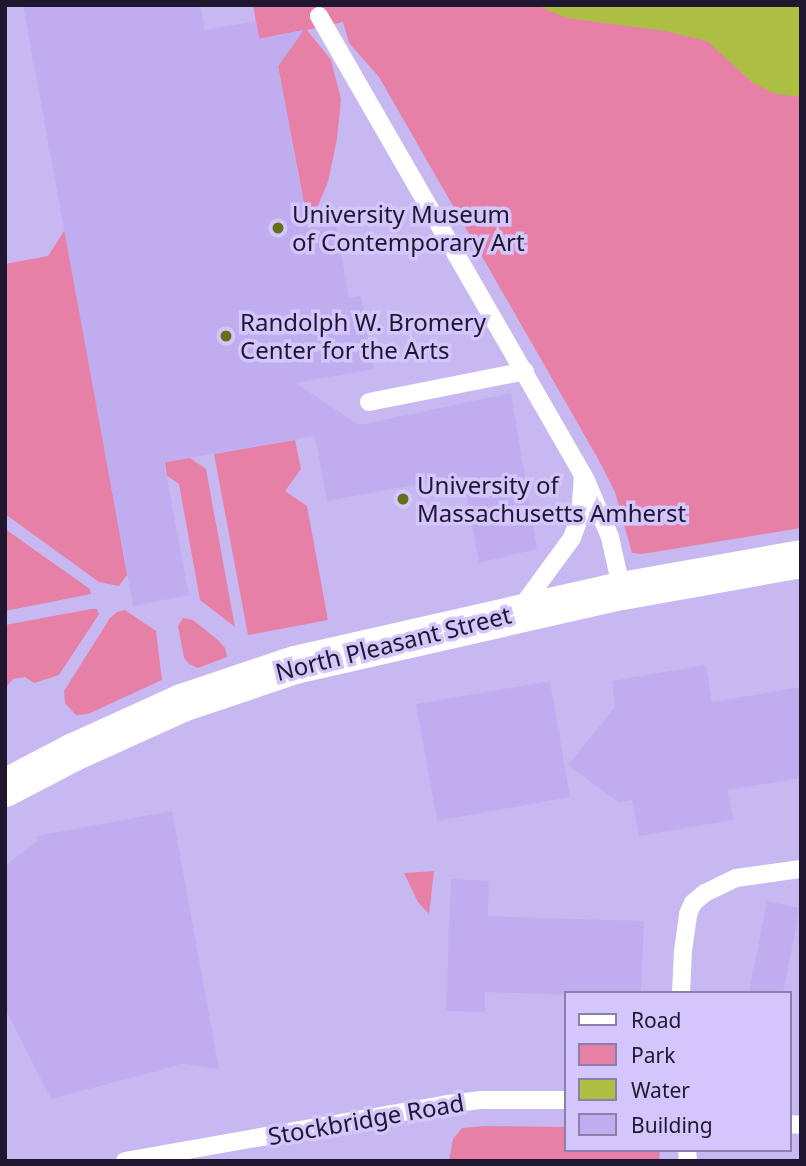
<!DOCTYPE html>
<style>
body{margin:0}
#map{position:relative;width:806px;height:1166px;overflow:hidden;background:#d4c6fc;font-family:"Noto Sans",sans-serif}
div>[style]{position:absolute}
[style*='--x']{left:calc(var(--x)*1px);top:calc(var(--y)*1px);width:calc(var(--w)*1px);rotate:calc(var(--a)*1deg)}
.built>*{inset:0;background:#c8b8f2}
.green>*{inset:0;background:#e780a7}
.water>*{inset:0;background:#adbf43}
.building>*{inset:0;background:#c0adf0}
.lane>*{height:18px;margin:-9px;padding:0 9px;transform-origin:9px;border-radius:9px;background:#fff}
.secondary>*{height:38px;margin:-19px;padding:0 19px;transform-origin:19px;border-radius:19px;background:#fff}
.dots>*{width:19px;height:19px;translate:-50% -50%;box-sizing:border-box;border:4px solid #d4c6fc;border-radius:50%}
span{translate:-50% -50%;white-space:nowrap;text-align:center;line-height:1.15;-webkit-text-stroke:7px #d4c6fc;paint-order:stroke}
.poi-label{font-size:24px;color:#1f1730}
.left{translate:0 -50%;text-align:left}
.street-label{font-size:24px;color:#1f1730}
.frame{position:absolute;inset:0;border:7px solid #1f1730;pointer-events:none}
.legend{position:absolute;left:564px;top:991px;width:228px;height:161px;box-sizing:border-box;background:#d4c6fc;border:2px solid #8c80aa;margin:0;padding:9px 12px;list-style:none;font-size:21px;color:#1f1730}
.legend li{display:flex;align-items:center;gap:14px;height:35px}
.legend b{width:35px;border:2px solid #8c80aa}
</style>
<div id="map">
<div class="built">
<i style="clip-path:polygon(evenodd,5px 5px,801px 5px,801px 1161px,5px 1161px,5px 5px,566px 993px,790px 993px,790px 1150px,566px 1150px,566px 993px)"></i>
</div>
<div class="green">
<i style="clip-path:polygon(253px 5px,801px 5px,801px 528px,642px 554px,632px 553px,615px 492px,597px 457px,379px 77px,349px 43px,343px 22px,307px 30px,331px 60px,341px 99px,337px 139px,328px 182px,313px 217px,307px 219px,278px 66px,298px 38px,298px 31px,259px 39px)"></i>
<i style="clip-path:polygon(66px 228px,127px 575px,119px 586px,99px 582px,5px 514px,5px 264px,48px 256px)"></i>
<i style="clip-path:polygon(295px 440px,301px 469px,285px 491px,307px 506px,328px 620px,248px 635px,214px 454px)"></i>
<i style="clip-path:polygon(190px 458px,206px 469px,235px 627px,200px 600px,179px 484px,167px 476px,165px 462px)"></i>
<i style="clip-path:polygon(5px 529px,90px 589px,91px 594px,5px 611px)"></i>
<i style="clip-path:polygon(91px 609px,97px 609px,99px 614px,59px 675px,34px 683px,25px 677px,13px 679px,5px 688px,5px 625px)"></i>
<i style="clip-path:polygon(125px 610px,156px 631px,162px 680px,88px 714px,76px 715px,65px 703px,64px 691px,110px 618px,117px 612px)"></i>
<i style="clip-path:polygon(183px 618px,193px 620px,218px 640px,225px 648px,227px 657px,198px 668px,189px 664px,184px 658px,178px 626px)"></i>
<i style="clip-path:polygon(434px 871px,430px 906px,429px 914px,418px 902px,404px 873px)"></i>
<i style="clip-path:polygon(485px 1126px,566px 1127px,566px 1150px,660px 1150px,659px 1161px,449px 1161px,453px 1139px,462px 1128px)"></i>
</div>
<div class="water">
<i style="clip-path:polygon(536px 5px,801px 5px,801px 97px,776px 94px,753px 83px,707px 41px,665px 31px,567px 18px)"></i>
</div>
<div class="building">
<i style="clip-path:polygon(23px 5px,200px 5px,205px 30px,256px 21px,259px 39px,304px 30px,278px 66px,308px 228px,336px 223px,349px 298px,361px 296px,374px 369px,296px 383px,359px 425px,511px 393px,537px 549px,479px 563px,463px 476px,327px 501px,315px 436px,164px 462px,189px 595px,133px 606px)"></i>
<i style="clip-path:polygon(706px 665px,712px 702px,801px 687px,801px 778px,728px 790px,733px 820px,639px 836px,632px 800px,619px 803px,568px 765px,615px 707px,612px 681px)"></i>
<i style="clip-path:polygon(550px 681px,570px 797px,437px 821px,416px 704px)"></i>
<i style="clip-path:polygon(172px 811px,219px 1069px,183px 1064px,51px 1099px,5px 1008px,5px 866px,37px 841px,36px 836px)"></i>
<i style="clip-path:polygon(451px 879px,489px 881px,488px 916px,644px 921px,641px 993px,566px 993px,566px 995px,485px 992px,485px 1012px,446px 1011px)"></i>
<i style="clip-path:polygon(767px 901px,800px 908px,783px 993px,749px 993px)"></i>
</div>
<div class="lane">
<i style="--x:319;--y:16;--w:530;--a:60.09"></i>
<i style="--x:583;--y:475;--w:41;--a:94.2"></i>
<i style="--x:580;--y:516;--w:23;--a:110"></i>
<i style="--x:572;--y:538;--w:88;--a:126.2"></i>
<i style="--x:369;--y:402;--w:159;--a:-11.2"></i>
<i style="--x:585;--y:478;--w:64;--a:67"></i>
<i style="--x:610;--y:537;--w:55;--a:77.5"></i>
<i style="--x:681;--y:993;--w:42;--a:-87.3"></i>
<i style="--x:683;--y:951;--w:37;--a:-82"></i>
<i style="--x:688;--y:914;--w:12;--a:-66"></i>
<i style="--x:693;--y:903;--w:16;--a:-40"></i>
<i style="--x:705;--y:893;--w:34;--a:-26"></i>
<i style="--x:736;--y:878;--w:66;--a:-7.9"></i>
<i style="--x:790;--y:1124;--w:11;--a:5"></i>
<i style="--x:687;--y:1150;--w:11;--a:85"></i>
<i style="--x:125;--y:1161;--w:328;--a:-10"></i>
<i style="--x:448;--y:1104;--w:32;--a:-7"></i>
<i style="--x:480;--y:1100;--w:86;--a:0"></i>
</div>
<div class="secondary">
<i style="--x:5;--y:788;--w:78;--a:-27.6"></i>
<i style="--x:74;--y:752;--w:119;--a:-24.4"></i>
<i style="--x:182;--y:703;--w:119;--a:-18.6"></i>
<i style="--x:295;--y:665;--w:335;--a:-12.8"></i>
<i style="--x:622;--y:591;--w:182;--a:-10.1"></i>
</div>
<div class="dots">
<i style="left:278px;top:228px;background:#647019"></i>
<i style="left:226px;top:336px;background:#647019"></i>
<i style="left:403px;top:499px;background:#647019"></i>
</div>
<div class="poi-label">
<span class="left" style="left:292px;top:228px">University Museum<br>of Contemporary Art</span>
<span class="left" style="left:240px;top:336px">Randolph W. Bromery<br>Center for the Arts</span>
<span class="left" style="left:417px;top:499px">University of<br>Massachusetts Amherst</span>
</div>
<div class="street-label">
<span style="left:393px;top:643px;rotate:-14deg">North Pleasant Street</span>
<span style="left:366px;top:1119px;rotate:-10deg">Stockbridge Road</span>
</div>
<div class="frame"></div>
<ul class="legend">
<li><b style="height:9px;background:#fff"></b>Road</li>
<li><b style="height:19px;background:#e780a7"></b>Park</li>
<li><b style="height:19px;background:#adbf43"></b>Water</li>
<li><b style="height:19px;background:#c0adf0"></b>Building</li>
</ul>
</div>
